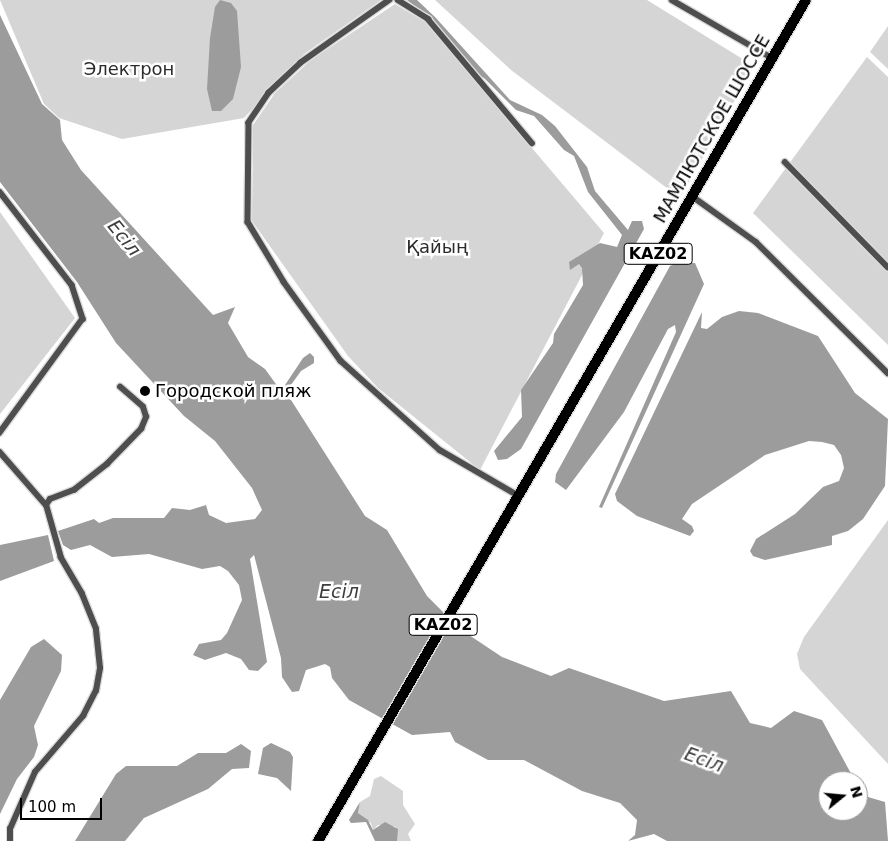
<!DOCTYPE html>
<meta charset="utf-8">
<style>
body{margin:0}
#map{position:relative;width:888px;height:841px;overflow:hidden;background:#fff;font-family:"DejaVu Sans",sans-serif}
div>[style]{position:absolute}
[style*='--x']{left:calc(var(--x)*1px);top:calc(var(--y)*1px);width:calc(var(--w)*1px);rotate:calc(var(--a)*1deg)}
.green>*{inset:0;background:#d5d5d5}
.water>*{inset:0;background:#9c9c9c}
.roads{filter:drop-shadow(1px 0 #dbdbdb) drop-shadow(-1px 0 #dbdbdb) drop-shadow(0 1px #dbdbdb) drop-shadow(0 -1px #dbdbdb)}
.minor>*{height:5.5px;margin:-2.75px;padding:0 2.75px;transform-origin:2.75px;border-radius:2.75px;background:#4e4e4e}
.trunk>*{height:10px;margin:-5px;padding:0 5px;transform-origin:5px;border-radius:5px;background:#000}
.dots>*{width:14px;height:14px;translate:-50% -50%;box-sizing:border-box;border:2px solid #fff;border-radius:50%}
span{translate:-50% -50%;white-space:nowrap;text-align:center;line-height:1.15;-webkit-text-stroke:5px #fff;paint-order:stroke}
.shield-label span{padding:1px 4px;background:#fff;border:1px solid;border-radius:4px;-webkit-text-stroke-width:0}
.shield-label{font-size:16px;color:#000;font-weight:700}
.park-label{font-size:18px;color:#2c2c2c}
.street-label{font-size:18px;color:#000}
.poi-label{font-size:18px;color:#000}
.left{translate:0 -50%;text-align:left}
.water-label{font-size:19px;color:#3d3d3d;font-style:italic}
.north{position:absolute;left:818px;top:771px;width:50px;height:50px;box-sizing:border-box;background:#fff;border:1px solid #999;border-radius:50%;rotate:73deg;font-size:14px;font-weight:700;line-height:20px;text-align:center;color:#000}
.north::after{content:'';display:block;margin:auto;width:18px;height:22px;background:#000;clip-path:polygon(50% 0,100% 100%,50% 72%,0 100%)}
.scale{position:absolute;left:20px;top:798px;width:82px;height:22px;box-sizing:border-box;border:2px solid #000;border-top:0;padding-left:6px;font-size:15px;line-height:18px;white-space:nowrap;color:#000;-webkit-text-stroke:4px #fff;paint-order:stroke}
</style>
<div id="map">
<div class="green">
<i style="clip-path:polygon(0 0,381px 0,304px 54px,244px 118px,122px 139px,59px 118px,44px 104px)"></i>
<i style="clip-path:polygon(435px 0,647px 0,754px 66px,680px 198px,511px 70px)"></i>
<i style="clip-path:polygon(395px 4px,425px 22px,604px 233px,480px 470px,378px 388px,348px 356px,252px 221px,253px 125px,275px 93px,311px 60px)"></i>
<i style="clip-path:polygon(888px 26px,888px 69px,870px 52px)"></i>
<i style="clip-path:polygon(867px 57px,888px 77px,888px 345px,753px 213px)"></i>
<i style="clip-path:polygon(0 212px,75px 318px,0 414px)"></i>
<i style="clip-path:polygon(888px 520px,888px 764px,800px 669px,797px 654px,804px 637px)"></i>
<i style="clip-path:polygon(381px 776px,403px 791px,403px 805px,415px 824px,408px 834px,411px 841px,397px 841px,396px 827px,388px 825px,378px 825px,373px 830px,371px 823px,358px 813px,360px 802px,370px 796px,374px 779px)"></i>
</div>
<div class="water">
<i style="clip-path:polygon(220px 0,231px 3px,237px 11px,241px 67px,233px 99px,221px 111px,212px 111px,207px 89px,210px 38px,215px 7px)"></i>
<i style="clip-path:polygon(407px 0,417px 0,435px 17px,510px 100px,542px 115px,555px 126px,587px 167px,595px 191px,628px 230px,632px 221px,642px 221px,644px 229px,521px 449px,507px 459px,498px 460px,494px 451px,522px 417px,521px 390px,553px 343px,554px 334px,583px 285px,582px 268px,579px 264px,570px 270px,569px 262px,600px 243px,617px 247px,622px 235px,588px 192px,574px 156px,564px 150px,534px 116px,516px 110px,484px 78px,473px 72px,430px 18px)"></i>
<i style="clip-path:polygon(0 15px,42px 104px,60px 120px,62px 140px,81px 170px,213px 315px,235px 307px,228px 323px,248px 357px,265px 369px,281px 391px,303px 358px,310px 353px,314px 357px,314px 363px,301px 371px,283px 396px,291px 400px,365px 516px,387px 530px,427px 596px,460px 629px,502px 657px,551px 676px,569px 668px,664px 701px,731px 691px,750px 723px,771px 728px,794px 711px,822px 720px,855px 781px,828px 781px,828px 811px,858px 811px,858px 786px,868px 797px,885px 802px,888px 841px,667px 841px,654px 834px,628px 841px,635px 835px,637px 820px,620px 803px,582px 791px,524px 760px,488px 760px,455px 742px,450px 732px,412px 735px,349px 700px,332px 678px,330px 667px,325px 664px,306px 670px,299px 691px,292px 692px,282px 677px,281px 658px,254px 555px,250px 559px,267px 662px,258px 671px,249px 670px,241px 659px,226px 653px,205px 660px,193px 655px,199px 644px,221px 640px,227px 633px,242px 600px,239px 585px,228px 571px,220px 566px,202px 569px,149px 554px,112px 557px,90px 545px,71px 550px,63px 545px,58px 531px,94px 519px,99px 523px,113px 518px,164px 518px,172px 508px,190px 510px,206px 505px,209px 515px,226px 523px,255px 519px,262px 510px,252px 488px,215px 441px,184px 416px,116px 343px,77px 282px,0 182px)"></i>
<i style="clip-path:polygon(678px 262px,695px 263px,704px 284px,602px 508px,599px 507px,676px 332px,675px 325px,668px 329px,624px 412px,566px 490px,555px 482px,556px 474px,670px 266px)"></i>
<i style="clip-path:polygon(739px 311px,758px 313px,818px 336px,855px 393px,888px 419px,885px 486px,863px 519px,848px 531px,832px 536px,832px 545px,765px 560px,753px 556px,750px 551px,756px 539px,795px 514px,823px 487px,839px 481px,844px 468px,841px 455px,834px 445px,822px 442px,809px 441px,765px 455px,692px 504px,682px 519px,692px 526px,694px 531px,690px 536px,637px 516px,617px 501px,615px 494px,702px 312px,701px 328px,707px 329px,722px 317px)"></i>
<i style="clip-path:polygon(48px 535px,54px 561px,0 581px,0 545px)"></i>
<i style="clip-path:polygon(44px 639px,62px 655px,61px 671px,34px 726px,38px 745px,34px 757px,17px 779px,0 814px,0 700px,31px 647px)"></i>
<i style="clip-path:polygon(271px 743px,290px 752px,293px 757px,291px 791px,277px 778px,258px 774px,263px 748px)"></i>
<i style="clip-path:polygon(241px 744px,251px 751px,249px 768px,232px 769px,208px 789px,144px 818px,125px 841px,75px 841px,116px 774px,126px 766px,177px 766px,198px 753px,226px 753px)"></i>
<i style="clip-path:polygon(360px 802px,358px 813px,368px 820px,373px 830px,385px 822px,398px 829px,397px 841px,375px 841px,366px 822px,351px 823px,349px 820px)"></i>
</div>
<div class="roads">
<div class="minor">
<i style="--x:390;--y:0;--w:109;--a:144.7"></i>
<i style="--x:301;--y:63;--w:44;--a:136.8"></i>
<i style="--x:269;--y:93;--w:36;--a:124"></i>
<i style="--x:249;--y:123;--w:99;--a:90.6"></i>
<i style="--x:248;--y:222;--w:70;--a:59"></i>
<i style="--x:284;--y:282;--w:97;--a:54.2"></i>
<i style="--x:341;--y:361;--w:133;--a:42"></i>
<i style="--x:440;--y:450;--w:91;--a:30.2"></i>
<i style="--x:398;--y:0;--w:36;--a:32"></i>
<i style="--x:428;--y:19;--w:162;--a:50"></i>
<i style="--x:672;--y:0;--w:116;--a:30.1"></i>
<i style="--x:785;--y:162;--w:147;--a:45.6"></i>
<i style="--x:0;--y:192;--w:118;--a:52.3"></i>
<i style="--x:72;--y:285;--w:36;--a:72"></i>
<i style="--x:83;--y:319;--w:141;--a:126.1"></i>
<i style="--x:692;--y:196;--w:79;--a:35.7"></i>
<i style="--x:756;--y:242;--w:186;--a:44.8"></i>
<i style="--x:0;--y:452;--w:70;--a:49"></i>
<i style="--x:10;--y:841;--w:12;--a:-90"></i>
<i style="--x:10;--y:829;--w:62;--a:-66.3"></i>
<i style="--x:35;--y:772;--w:74;--a:-49.4"></i>
<i style="--x:83;--y:716;--w:28;--a:-63"></i>
<i style="--x:96;--y:691;--w:23;--a:-80"></i>
<i style="--x:100;--y:668;--w:39;--a:-96"></i>
<i style="--x:96;--y:629;--w:38;--a:-112"></i>
<i style="--x:82;--y:594;--w:42;--a:-120.3"></i>
<i style="--x:61;--y:558;--w:55;--a:-105.8"></i>
<i style="--x:46;--y:505;--w:7;--a:-56"></i>
<i style="--x:50;--y:499;--w:26;--a:-21"></i>
<i style="--x:74;--y:490;--w:42;--a:-38.2"></i>
<i style="--x:107;--y:464;--w:49;--a:-45.8"></i>
<i style="--x:141;--y:429;--w:13;--a:-67"></i>
<i style="--x:146;--y:417;--w:10;--a:-107"></i>
<i style="--x:143;--y:407;--w:30;--a:-139"></i>
</div>
<div class="trunk">
<i style="--x:318;--y:841;--w:972;--a:-59.88"></i>
</div>
</div>
<div class="dots">
<i style="left:145px;top:391px;background:#000"></i>
</div>
<div class="shield-label">
<span style="left:658px;top:254px">KAZ02</span>
<span style="left:443px;top:625px">KAZ02</span>
</div>
<div class="park-label">
<span style="left:129px;top:69px">Электрон</span>
<span style="left:437px;top:247px">Қайың</span>
</div>
<div class="street-label">
<span style="left:712px;top:129px;rotate:-60deg">МАМЛЮТСКОЕ ШОССЕ</span>
</div>
<div class="poi-label">
<span class="left" style="left:155px;top:391px">Городской пляж</span>
</div>
<div class="water-label">
<span style="left:124px;top:238px;rotate:51deg">Есіл</span>
<span style="left:339px;top:592px">Есіл</span>
<span style="left:704px;top:760px;rotate:20deg">Есіл</span>
</div>
<div class="north">N</div>
<div class="scale">100 m</div>
</div>
